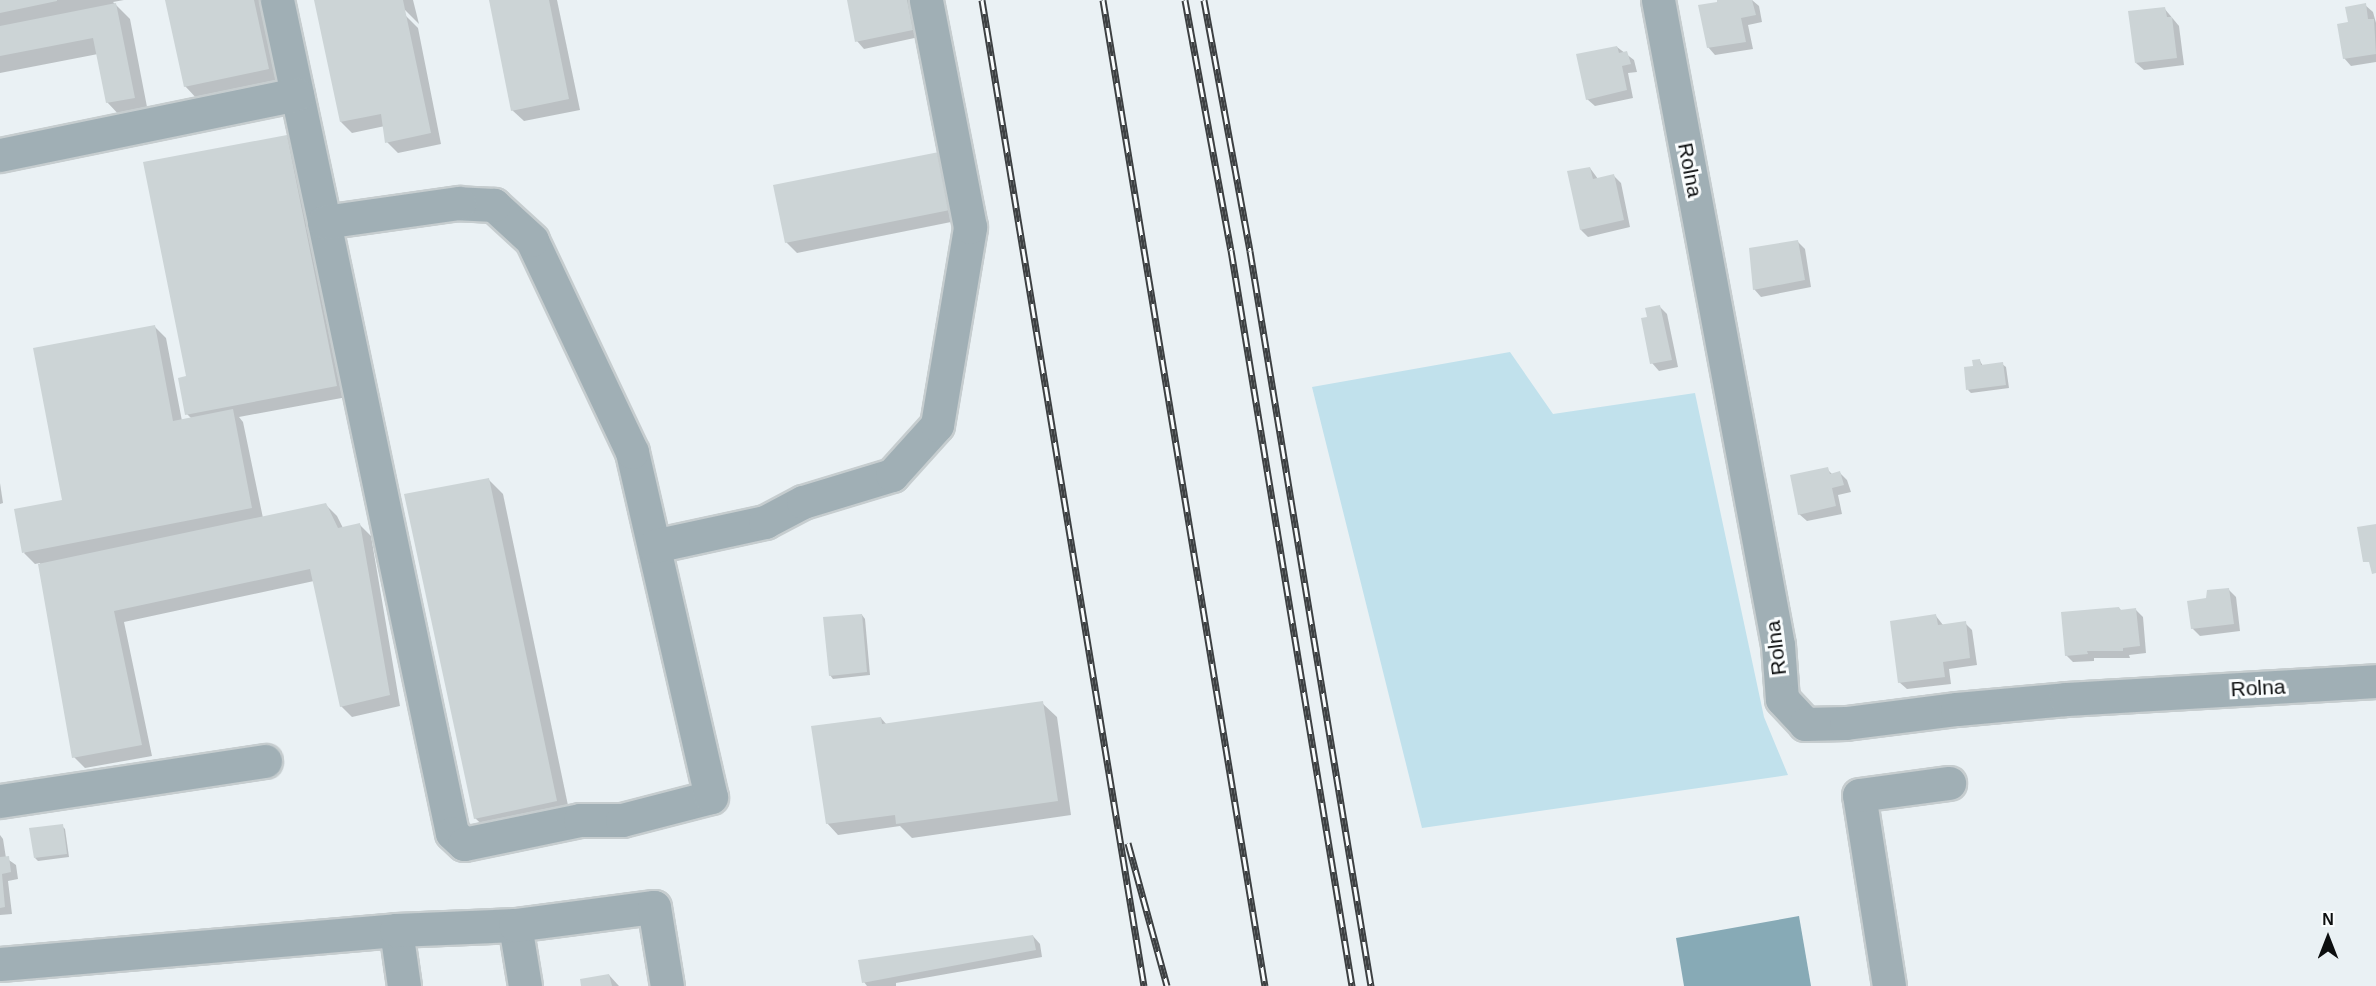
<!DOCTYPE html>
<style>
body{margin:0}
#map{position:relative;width:2376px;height:986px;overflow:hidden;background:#eaf1f4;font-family:Arial,sans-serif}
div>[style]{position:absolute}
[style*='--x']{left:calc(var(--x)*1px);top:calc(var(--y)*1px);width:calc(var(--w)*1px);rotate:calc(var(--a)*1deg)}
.green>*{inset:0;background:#c1e1ec}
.water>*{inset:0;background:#87aab6}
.shadow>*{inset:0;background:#0003}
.building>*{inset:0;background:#ccd4d6}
.roads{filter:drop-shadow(2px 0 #c6cdcf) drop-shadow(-2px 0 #c6cdcf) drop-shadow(0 2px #c6cdcf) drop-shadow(0 -2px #c6cdcf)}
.minor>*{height:33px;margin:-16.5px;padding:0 16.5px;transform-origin:16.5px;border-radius:16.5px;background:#a0afb5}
.rail>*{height:7px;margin-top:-3.5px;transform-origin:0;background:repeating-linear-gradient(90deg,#fafdfe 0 14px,#3d4042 0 28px);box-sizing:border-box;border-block:2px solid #3d4042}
span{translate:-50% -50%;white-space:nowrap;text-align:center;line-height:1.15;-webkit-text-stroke:6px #fafdfe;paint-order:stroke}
.street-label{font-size:21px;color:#0c0e0f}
.north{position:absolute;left:2298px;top:908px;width:60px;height:60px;-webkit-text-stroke:4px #fafdfe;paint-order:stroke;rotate:0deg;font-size:16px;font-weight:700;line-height:24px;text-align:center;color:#0c0e0f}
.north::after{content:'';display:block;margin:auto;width:21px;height:27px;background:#0c0e0f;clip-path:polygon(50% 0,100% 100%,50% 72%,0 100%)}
</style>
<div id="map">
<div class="green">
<i style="clip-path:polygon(1510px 352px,1553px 414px,1695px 393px,1764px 717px,1788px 775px,1422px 828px,1312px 387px)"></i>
</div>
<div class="water">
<i style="clip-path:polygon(1799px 916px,1811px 986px,1684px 986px,1676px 938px)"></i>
</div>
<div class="shadow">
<i style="clip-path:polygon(0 0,124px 0,113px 2px,130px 19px,148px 112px,121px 117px,107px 102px,98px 54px,0 73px)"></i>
<i style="clip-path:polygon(166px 0,265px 0,282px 83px,199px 101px,185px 86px)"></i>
<i style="clip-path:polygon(315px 0,413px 0,419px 24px,402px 7px,399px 9px,418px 28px,441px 144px,398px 153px,387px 142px,385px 126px,352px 133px,341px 122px)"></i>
<i style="clip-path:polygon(490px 0,557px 0,580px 110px,524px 121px,512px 110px)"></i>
<i style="clip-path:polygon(848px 0,912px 0,919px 37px,864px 49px,857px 41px)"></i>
<i style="clip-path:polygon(1718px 0,1752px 0,1759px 6px,1762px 22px,1748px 25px,1753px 49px,1715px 55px,1708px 47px)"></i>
<i style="clip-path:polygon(2365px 5px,2373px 12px,2376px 23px,2376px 62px,2351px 66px,2344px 58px,2350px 23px)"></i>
<i style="clip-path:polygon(2164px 8px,2179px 26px,2184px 65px,2144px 70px,2136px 63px)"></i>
<i style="clip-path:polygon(1617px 47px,1634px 60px,1637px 72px,1628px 73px,1633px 98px,1595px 106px,1587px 99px)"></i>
<i style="clip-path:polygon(286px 136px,297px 147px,347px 397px,239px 417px,243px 422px,263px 518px,326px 505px,337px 516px,343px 528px,360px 525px,371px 536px,400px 706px,352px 717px,341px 706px,314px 581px,124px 622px,152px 756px,85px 768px,74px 757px,40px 563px,35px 564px,24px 553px,64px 501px,155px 327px,166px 338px,182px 421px,192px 419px,187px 414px,187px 377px)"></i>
<i style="clip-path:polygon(938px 153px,961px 220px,797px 253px,786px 242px)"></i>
<i style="clip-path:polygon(1590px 168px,1598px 179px,1614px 176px,1621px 183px,1630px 227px,1588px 237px,1581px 230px)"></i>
<i style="clip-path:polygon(1797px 241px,1805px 249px,1811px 287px,1761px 297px,1754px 289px)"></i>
<i style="clip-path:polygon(1659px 306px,1667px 314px,1678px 367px,1659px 371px,1652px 363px,1648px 318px)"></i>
<i style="clip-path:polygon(1980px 361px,1983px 366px,2002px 364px,2006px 367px,2009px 388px,1971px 393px,1968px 390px)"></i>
<i style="clip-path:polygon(1827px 469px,1833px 475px,1840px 473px,1847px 480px,1851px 492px,1838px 495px,1842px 514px,1807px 521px,1799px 514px)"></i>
<i style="clip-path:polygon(489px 480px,503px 494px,570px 815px,490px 832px,475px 818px)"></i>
<i style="clip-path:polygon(0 483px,3px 503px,0 504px)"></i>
<i style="clip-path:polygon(2228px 589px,2236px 597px,2240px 631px,2200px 636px,2192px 628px,2207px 599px)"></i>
<i style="clip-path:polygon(2119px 608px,2122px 611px,2136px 610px,2143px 617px,2146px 653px,2129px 655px,2130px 658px,2094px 658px,2094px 661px,2073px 662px,2066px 655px)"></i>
<i style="clip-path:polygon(862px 615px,865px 619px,870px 675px,833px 679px,830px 675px)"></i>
<i style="clip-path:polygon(1936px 616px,1943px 625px,1965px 623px,1972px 630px,1977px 665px,1949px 669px,1951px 684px,1907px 689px,1899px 682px)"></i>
<i style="clip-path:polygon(1042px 703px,1057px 717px,1071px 815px,912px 838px,900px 826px,838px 835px,827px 823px,881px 718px,887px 725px)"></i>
<i style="clip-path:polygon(62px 826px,65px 829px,69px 857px,38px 861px,35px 858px)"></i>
<i style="clip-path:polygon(0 835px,3px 839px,6px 858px,16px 865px,18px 879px,8px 881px,12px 914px,0 915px)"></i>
<i style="clip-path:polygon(1033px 936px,1040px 944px,1042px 957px,896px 983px,896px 986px,867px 986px,864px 982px)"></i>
<i style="clip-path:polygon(609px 975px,619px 986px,583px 986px)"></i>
</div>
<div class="building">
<i style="clip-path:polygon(0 0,57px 0,57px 1px,0 13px)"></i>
<i style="clip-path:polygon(165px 0,254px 0,269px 69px,184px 87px)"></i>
<i style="clip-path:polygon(314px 0,403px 0,431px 133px,385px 143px,381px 114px,340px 122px)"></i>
<i style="clip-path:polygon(489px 0,549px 0,569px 99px,511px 111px)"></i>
<i style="clip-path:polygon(847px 0,907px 0,913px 30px,855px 42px)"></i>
<i style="clip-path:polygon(1717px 0,1752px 0,1756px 15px,1741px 18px,1746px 42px,1707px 48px,1698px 5px,1717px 2px)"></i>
<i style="clip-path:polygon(116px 3px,135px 98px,106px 103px,93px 38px,0 56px,0 26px)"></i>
<i style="clip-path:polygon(2366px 3px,2368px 19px,2374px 19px,2376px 54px,2343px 59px,2337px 24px,2348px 22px,2345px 7px)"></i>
<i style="clip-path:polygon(2165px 7px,2167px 17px,2172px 17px,2177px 58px,2135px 63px,2128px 11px)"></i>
<i style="clip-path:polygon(1617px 46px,1619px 53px,1627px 51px,1631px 64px,1622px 66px,1627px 90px,1586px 100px,1576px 54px)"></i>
<i style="clip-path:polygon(287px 135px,337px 386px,185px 415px,178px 378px,186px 376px,143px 162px)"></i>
<i style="clip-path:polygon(939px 152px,950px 210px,785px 243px,773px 185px)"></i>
<i style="clip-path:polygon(1590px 167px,1593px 179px,1614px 174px,1624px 220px,1580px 230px,1567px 171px)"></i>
<i style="clip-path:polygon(1798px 240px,1805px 280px,1753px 290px,1749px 248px)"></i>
<i style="clip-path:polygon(1660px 305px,1672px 360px,1650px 364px,1641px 318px,1647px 317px,1645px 308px)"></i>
<i style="clip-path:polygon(155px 325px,173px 421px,233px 409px,252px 508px,22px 553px,14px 509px,62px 500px,33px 348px)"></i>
<i style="clip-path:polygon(1980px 359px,1981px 365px,2003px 362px,2006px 385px,1966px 390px,1964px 367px,1973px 366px,1972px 360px)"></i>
<i style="clip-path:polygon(1828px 467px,1830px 474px,1840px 471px,1844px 485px,1832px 488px,1836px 506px,1798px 515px,1790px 475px)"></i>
<i style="clip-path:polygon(489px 478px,557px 801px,474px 819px,404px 494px)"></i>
<i style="clip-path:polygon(326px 503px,338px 528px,360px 523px,390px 695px,340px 707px,310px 569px,114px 611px,142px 745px,72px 758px,38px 564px)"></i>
<i style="clip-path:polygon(2376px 524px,2376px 573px,2372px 574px,2369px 562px,2363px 562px,2357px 527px)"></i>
<i style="clip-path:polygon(2229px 588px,2234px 624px,2191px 629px,2187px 601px,2206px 598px,2207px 590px)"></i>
<i style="clip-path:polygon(2119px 607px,2120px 610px,2136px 608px,2140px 646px,2123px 648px,2123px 651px,2087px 651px,2088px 654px,2065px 656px,2061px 612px)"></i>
<i style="clip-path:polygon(862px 614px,867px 672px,829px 676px,823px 617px)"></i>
<i style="clip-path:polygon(1936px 614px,1938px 625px,1966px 621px,1970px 658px,1943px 662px,1945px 677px,1898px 683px,1890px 621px)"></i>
<i style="clip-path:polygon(1043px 701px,1058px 801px,896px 824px,895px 815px,826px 824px,811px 726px,881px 717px,882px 724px)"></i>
<i style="clip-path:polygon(63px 824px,67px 854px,34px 858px,29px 828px)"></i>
<i style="clip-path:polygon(9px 856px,11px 872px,2px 874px,5px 907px,0 908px,0 857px)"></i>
<i style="clip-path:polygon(1033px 935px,1036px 950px,862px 983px,858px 960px)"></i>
<i style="clip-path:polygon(609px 974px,612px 986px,581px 986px,580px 979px)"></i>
</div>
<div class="roads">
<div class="minor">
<i style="--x:277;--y:0;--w:227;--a:78"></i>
<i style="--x:324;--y:222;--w:624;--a:78.17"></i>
<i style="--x:452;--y:833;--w:16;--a:43"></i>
<i style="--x:464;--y:844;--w:118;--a:-11.7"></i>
<i style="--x:580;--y:820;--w:42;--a:0"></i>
<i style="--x:622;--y:820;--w:92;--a:-14.5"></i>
<i style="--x:711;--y:797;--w:354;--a:-102.9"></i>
<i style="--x:632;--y:452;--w:234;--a:-115.3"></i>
<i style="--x:532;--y:240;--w:52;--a:-137.4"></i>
<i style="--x:494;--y:205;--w:35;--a:-177"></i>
<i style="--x:459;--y:203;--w:136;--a:172"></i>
<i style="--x:1658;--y:0;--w:656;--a:79.46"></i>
<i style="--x:1778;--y:645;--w:54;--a:85.8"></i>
<i style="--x:1782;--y:699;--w:34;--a:47"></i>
<i style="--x:1805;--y:724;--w:41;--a:-1.4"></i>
<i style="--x:1846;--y:723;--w:112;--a:-7.2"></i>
<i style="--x:1957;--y:709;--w:109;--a:-5.2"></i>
<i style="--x:2066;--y:699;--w:311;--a:-3.3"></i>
<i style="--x:0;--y:155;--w:303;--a:-11.6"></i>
<i style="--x:654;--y:546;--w:114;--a:-12.2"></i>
<i style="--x:765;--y:522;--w:43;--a:-27.8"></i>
<i style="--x:803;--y:502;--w:93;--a:-16.9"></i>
<i style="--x:892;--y:475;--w:67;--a:-48"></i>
<i style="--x:937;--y:425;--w:201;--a:-80.5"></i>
<i style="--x:970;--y:227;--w:231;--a:-101"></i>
<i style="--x:0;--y:801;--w:268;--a:-8.6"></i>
<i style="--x:515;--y:925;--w:62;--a:80.7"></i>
<i style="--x:396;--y:930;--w:57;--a:81.9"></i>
<i style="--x:0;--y:964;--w:397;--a:-4.9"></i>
<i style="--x:396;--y:930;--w:119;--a:-2.4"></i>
<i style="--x:515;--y:925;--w:140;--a:-7.4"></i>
<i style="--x:654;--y:907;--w:80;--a:80.7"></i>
<i style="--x:1889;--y:986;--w:193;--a:-98.9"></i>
<i style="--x:1859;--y:795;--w:91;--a:-7.6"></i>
</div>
</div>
<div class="rail">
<i style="--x:982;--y:0;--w:999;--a:80.67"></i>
<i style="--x:1103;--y:0;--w:999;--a:80.67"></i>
<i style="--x:1185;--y:0;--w:254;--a:79.6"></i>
<i style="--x:1231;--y:250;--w:746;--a:80.66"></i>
<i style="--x:1204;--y:0;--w:255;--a:79.6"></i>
<i style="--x:1250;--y:251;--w:745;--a:80.65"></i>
<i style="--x:1128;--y:843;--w:148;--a:74.7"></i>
</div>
<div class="street-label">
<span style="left:1690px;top:170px;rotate:79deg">Rolna</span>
<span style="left:1776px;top:648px;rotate:-97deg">Rolna</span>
<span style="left:2258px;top:688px;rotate:-3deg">Rolna</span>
</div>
<div class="north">N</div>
</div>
